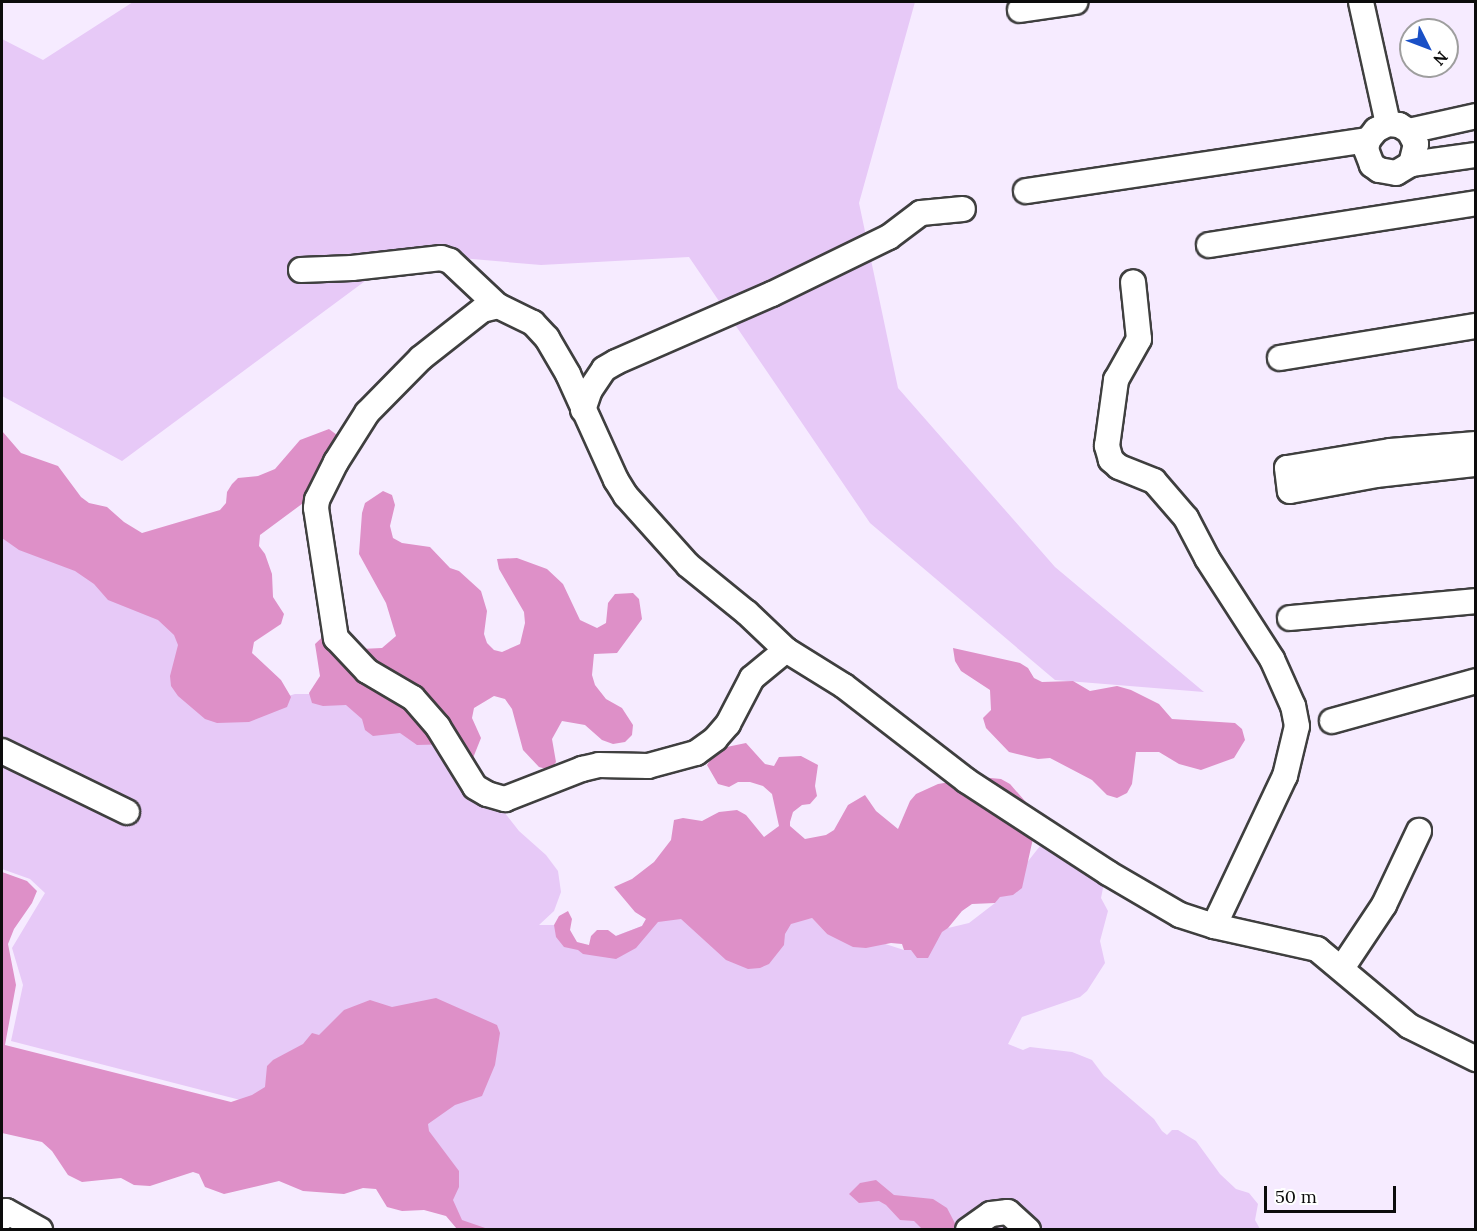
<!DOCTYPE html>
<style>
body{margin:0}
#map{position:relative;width:1477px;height:1231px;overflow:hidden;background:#f6ebff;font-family:Lora,serif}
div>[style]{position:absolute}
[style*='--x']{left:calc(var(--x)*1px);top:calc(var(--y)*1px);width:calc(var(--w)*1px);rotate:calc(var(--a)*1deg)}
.farmland>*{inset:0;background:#e7c9f7}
.forest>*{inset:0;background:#de90c8}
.roads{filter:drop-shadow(2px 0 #3f3f3f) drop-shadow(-2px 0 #3f3f3f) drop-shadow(0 2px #3f3f3f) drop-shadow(0 -2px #3f3f3f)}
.minor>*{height:24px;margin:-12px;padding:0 12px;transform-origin:12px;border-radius:12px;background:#fff}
span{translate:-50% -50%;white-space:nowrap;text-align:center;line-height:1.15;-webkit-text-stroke:6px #fff;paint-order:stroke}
.frame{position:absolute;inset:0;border:3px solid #0c0c0c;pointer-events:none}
.north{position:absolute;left:1399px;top:18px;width:60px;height:60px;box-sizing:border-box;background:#fff;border:2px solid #9e9e9e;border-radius:50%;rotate:132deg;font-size:16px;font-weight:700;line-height:24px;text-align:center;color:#0c0c0c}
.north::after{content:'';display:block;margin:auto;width:21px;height:27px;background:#1a50c6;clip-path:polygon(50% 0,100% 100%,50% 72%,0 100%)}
.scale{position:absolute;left:1264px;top:1186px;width:132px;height:27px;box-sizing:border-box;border:3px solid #0c0c0c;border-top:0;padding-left:8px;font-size:18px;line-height:21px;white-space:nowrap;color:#0c0c0c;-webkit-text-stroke:4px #fff;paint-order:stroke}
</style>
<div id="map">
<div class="farmland">
<i style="clip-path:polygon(133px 2px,915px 2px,859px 203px,898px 388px,1055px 567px,1204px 692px,1055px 680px,870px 523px,689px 257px,541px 265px,403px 253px,122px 461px,2px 396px,2px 39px,43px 60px)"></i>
<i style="clip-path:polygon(2px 523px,163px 609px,278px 699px,295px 694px,313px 694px,453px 726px,473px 758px,489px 793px,519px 831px,546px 855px,558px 871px,561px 892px,554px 911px,539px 925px,554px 925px,570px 930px,578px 950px,642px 926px,646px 919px,672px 901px,774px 923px,812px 918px,827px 934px,876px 941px,904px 950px,948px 928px,969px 923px,995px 903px,1040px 846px,1055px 849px,1104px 883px,1101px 898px,1108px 911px,1100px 941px,1105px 963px,1087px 991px,1080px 997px,1022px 1017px,1008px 1044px,1023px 1050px,1030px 1047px,1072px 1052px,1092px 1060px,1104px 1076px,1154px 1119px,1162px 1131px,1167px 1135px,1172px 1130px,1178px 1130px,1196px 1141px,1220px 1174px,1236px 1189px,1249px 1193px,1258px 1204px,1255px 1220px,1260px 1229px,470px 1229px,252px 1103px,11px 1041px,23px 985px,12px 948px,45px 893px,30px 879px,2px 869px)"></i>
</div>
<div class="forest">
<i style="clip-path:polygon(329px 429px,337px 435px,344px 455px,314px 495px,260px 535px,259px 546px,265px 554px,272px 574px,273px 597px,284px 614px,281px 624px,254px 642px,252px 653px,281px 680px,291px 697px,287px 707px,249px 722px,217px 723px,205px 719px,178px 696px,171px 686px,170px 676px,178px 645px,174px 635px,158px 620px,108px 600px,94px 584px,75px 571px,19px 550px,2px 538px,2px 431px,21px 453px,58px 466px,81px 497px,89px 503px,107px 507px,124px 522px,142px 533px,220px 510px,226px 503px,227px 492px,232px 484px,238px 478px,258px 476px,275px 469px,300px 440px)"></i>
<i style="clip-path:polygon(383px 491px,392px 495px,395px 505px,390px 526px,393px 538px,402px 543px,430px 547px,450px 568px,459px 571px,481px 591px,487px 611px,484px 634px,487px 643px,494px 650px,502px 652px,520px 644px,525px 623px,524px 612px,499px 569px,497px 559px,517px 558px,547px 569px,563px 584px,580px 620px,597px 628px,606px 623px,608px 603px,615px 594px,633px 593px,639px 599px,642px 619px,617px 653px,594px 654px,592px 675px,595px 685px,606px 699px,622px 708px,633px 725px,632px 735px,625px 742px,613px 744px,602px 740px,585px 725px,562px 721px,552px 739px,556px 762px,550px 770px,539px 767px,523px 750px,512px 709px,505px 699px,494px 696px,474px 708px,472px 718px,481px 738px,473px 758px,465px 762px,454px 744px,417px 745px,400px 733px,373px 736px,365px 730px,362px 719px,346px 705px,323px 706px,312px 703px,309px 693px,320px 676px,315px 644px,330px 630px,361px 649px,382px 648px,396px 636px,386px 603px,359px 554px,362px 513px,365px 503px)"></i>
<i style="clip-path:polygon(953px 648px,1020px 663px,1028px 668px,1034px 678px,1042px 682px,1073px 681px,1090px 691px,1117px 686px,1131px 690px,1159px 704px,1172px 719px,1235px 723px,1242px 729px,1245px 740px,1234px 758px,1201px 770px,1179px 764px,1159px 752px,1136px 752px,1132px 784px,1127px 793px,1117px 798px,1107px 795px,1092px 780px,1050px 758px,1038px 759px,1009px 752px,986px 728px,983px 718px,991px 710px,990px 690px,961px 671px,955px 661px)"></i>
<i style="clip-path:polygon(746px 743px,765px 764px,774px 766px,779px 757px,801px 756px,818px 765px,815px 786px,817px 796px,810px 804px,802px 805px,793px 812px,790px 822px,790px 826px,805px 839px,826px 835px,834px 830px,848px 805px,865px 795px,876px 811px,898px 829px,910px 801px,916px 794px,938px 784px,980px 777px,1001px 779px,1010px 784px,1038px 816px,1022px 888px,1013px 895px,1000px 897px,995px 903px,972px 904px,962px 911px,948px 928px,942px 932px,928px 958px,917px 958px,911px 950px,904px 950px,902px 944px,891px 943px,866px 948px,853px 947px,827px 934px,812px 918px,791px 924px,785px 934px,784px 945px,769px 964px,760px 968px,748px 969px,726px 960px,681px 919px,658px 922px,636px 948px,616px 959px,583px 954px,578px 950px,564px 947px,556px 937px,554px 925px,559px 916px,568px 911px,572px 919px,570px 930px,577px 942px,589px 945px,591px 936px,597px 930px,608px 930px,616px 936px,642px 926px,646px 919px,635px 912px,614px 887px,632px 879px,654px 862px,671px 840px,674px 820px,683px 818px,702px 821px,719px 812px,737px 810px,746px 815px,764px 837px,779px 826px,772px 794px,763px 786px,750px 782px,738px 782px,729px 787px,718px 784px,707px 765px,717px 749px)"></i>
<i style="clip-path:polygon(2px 872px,27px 881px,37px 891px,32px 903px,14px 929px,8px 944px,16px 985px,5px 1045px,231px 1102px,252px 1095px,265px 1087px,267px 1066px,273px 1060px,303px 1044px,312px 1033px,319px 1035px,344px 1010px,370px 1000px,392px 1007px,436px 998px,497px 1025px,500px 1033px,495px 1065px,482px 1096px,455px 1105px,428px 1124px,429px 1131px,459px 1171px,459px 1187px,453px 1200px,462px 1220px,488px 1229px,457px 1229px,446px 1216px,424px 1210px,402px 1211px,387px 1207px,376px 1189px,363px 1188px,344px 1194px,303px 1191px,279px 1181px,224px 1194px,205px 1187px,199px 1174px,193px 1172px,150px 1186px,134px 1185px,121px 1178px,82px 1182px,68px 1175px,52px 1151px,42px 1142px,2px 1133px)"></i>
<i style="clip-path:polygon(876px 1180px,894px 1195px,933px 1199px,947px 1208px,958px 1229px,922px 1229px,914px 1221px,900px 1220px,886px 1205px,879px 1201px,859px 1203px,849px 1194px,860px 1183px)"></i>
</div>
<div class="roads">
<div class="minor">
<i style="--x:1361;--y:2;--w:125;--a:77.5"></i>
<i style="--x:1020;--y:10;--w:56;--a:-8.3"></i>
<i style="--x:1409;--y:131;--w:15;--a:62"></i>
<i style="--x:1416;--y:144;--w:21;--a:104"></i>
<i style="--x:1411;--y:164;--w:17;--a:149"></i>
<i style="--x:1396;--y:173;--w:17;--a:-170"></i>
<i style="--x:1379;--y:170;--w:9;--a:-144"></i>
<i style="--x:1372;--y:165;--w:17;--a:-111"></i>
<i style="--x:1366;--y:149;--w:9;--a:-77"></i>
<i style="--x:1368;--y:140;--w:13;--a:-51"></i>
<i style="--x:1376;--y:130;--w:13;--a:-27"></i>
<i style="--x:1388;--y:124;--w:11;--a:5"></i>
<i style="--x:1399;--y:125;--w:12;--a:31"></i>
<i style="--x:1409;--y:131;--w:69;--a:-12.6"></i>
<i style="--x:1411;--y:164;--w:66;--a:-7.9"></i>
<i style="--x:1026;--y:191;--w:346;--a:-8.5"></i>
<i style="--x:1209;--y:245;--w:270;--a:-8.9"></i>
<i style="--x:301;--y:270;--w:51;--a:-2.2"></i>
<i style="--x:352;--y:268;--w:90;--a:-6.4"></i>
<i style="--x:441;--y:258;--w:9;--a:18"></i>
<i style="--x:450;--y:261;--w:66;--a:43.2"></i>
<i style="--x:1280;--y:358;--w:199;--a:-9.3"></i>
<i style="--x:583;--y:410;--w:21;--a:-71"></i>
<i style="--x:590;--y:390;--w:25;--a:-56"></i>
<i style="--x:604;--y:369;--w:14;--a:-30"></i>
<i style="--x:616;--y:362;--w:170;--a:-23.6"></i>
<i style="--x:772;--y:294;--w:130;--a:-26"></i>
<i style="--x:889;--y:237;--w:40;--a:-37"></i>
<i style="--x:921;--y:213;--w:42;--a:-5.4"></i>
<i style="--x:1476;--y:444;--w:86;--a:175.3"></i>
<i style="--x:1390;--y:451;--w:104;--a:170.6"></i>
<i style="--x:1287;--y:468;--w:23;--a:83"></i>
<i style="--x:1290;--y:491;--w:87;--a:-10.5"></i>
<i style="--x:1376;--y:475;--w:101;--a:-6.3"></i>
<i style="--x:1290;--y:618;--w:187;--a:-5.2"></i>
<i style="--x:786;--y:650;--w:54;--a:-136.5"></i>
<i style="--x:747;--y:613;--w:76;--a:-140.9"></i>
<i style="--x:688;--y:565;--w:93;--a:-131.9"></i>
<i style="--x:626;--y:496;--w:19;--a:-122"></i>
<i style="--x:616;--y:480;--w:116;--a:-114.4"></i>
<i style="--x:568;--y:374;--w:42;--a:-120.3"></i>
<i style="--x:547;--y:338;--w:21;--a:-133"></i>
<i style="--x:533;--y:323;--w:39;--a:-154"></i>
<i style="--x:498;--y:306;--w:16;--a:166"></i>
<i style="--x:482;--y:310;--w:78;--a:141.8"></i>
<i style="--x:421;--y:358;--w:77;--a:134.5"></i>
<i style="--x:367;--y:413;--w:58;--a:122.3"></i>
<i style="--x:336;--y:462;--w:42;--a:116.6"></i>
<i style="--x:317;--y:500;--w:8;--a:97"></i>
<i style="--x:316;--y:508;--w:132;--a:81.3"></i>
<i style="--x:336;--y:638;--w:45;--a:46.8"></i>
<i style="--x:367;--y:671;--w:53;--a:30.4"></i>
<i style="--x:413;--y:698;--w:38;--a:49"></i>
<i style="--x:438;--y:727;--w:70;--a:58.3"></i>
<i style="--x:475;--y:787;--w:14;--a:30"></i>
<i style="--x:487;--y:794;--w:19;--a:16"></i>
<i style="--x:505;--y:799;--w:83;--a:-21.3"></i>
<i style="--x:582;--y:769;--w:17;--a:-13"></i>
<i style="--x:599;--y:765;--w:49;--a:1.2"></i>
<i style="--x:648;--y:766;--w:50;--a:-15.2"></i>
<i style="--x:696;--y:753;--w:24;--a:-36"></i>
<i style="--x:715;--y:739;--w:20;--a:-49"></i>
<i style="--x:728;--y:724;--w:52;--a:-62.4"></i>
<i style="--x:752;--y:678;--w:44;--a:-39.5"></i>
<i style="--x:786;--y:650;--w:68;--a:31.8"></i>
<i style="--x:844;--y:686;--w:155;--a:37.7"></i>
<i style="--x:967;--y:781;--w:168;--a:33.1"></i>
<i style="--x:1108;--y:873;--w:83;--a:30.3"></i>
<i style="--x:1180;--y:915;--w:36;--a:18"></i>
<i style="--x:1214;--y:926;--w:166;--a:-64.7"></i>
<i style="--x:1285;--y:776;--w:51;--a:-76.5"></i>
<i style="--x:1297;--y:726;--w:20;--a:-101"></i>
<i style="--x:1293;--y:706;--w:51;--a:-114.1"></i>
<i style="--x:1272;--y:659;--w:120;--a:-122.8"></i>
<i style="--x:1207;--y:558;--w:45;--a:-117.7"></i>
<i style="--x:1186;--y:518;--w:49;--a:-130.9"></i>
<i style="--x:1154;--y:481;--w:38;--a:-158"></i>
<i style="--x:1119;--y:467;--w:11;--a:-139"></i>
<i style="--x:1111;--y:460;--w:15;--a:-106"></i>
<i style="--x:1107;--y:446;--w:67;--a:-82.2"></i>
<i style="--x:1116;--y:380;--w:47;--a:-60.7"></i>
<i style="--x:1139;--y:339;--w:57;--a:-96"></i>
<i style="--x:1332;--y:721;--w:149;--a:-15.5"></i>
<i style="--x:2;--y:751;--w:139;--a:26"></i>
<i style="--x:1214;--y:926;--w:106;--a:12.6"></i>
<i style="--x:1317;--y:949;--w:120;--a:39.9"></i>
<i style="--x:1409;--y:1026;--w:75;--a:26.2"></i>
<i style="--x:1342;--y:968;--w:76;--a:-56.3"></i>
<i style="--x:1384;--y:905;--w:82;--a:-64.7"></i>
<i style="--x:2;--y:1218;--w:8;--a:-60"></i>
<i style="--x:6;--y:1211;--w:39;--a:29"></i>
<i style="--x:968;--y:1230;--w:28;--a:-35"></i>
<i style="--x:991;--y:1214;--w:17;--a:-7"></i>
<i style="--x:1008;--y:1212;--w:27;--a:42"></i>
</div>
</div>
<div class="frame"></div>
<div class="north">N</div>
<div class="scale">50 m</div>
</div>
